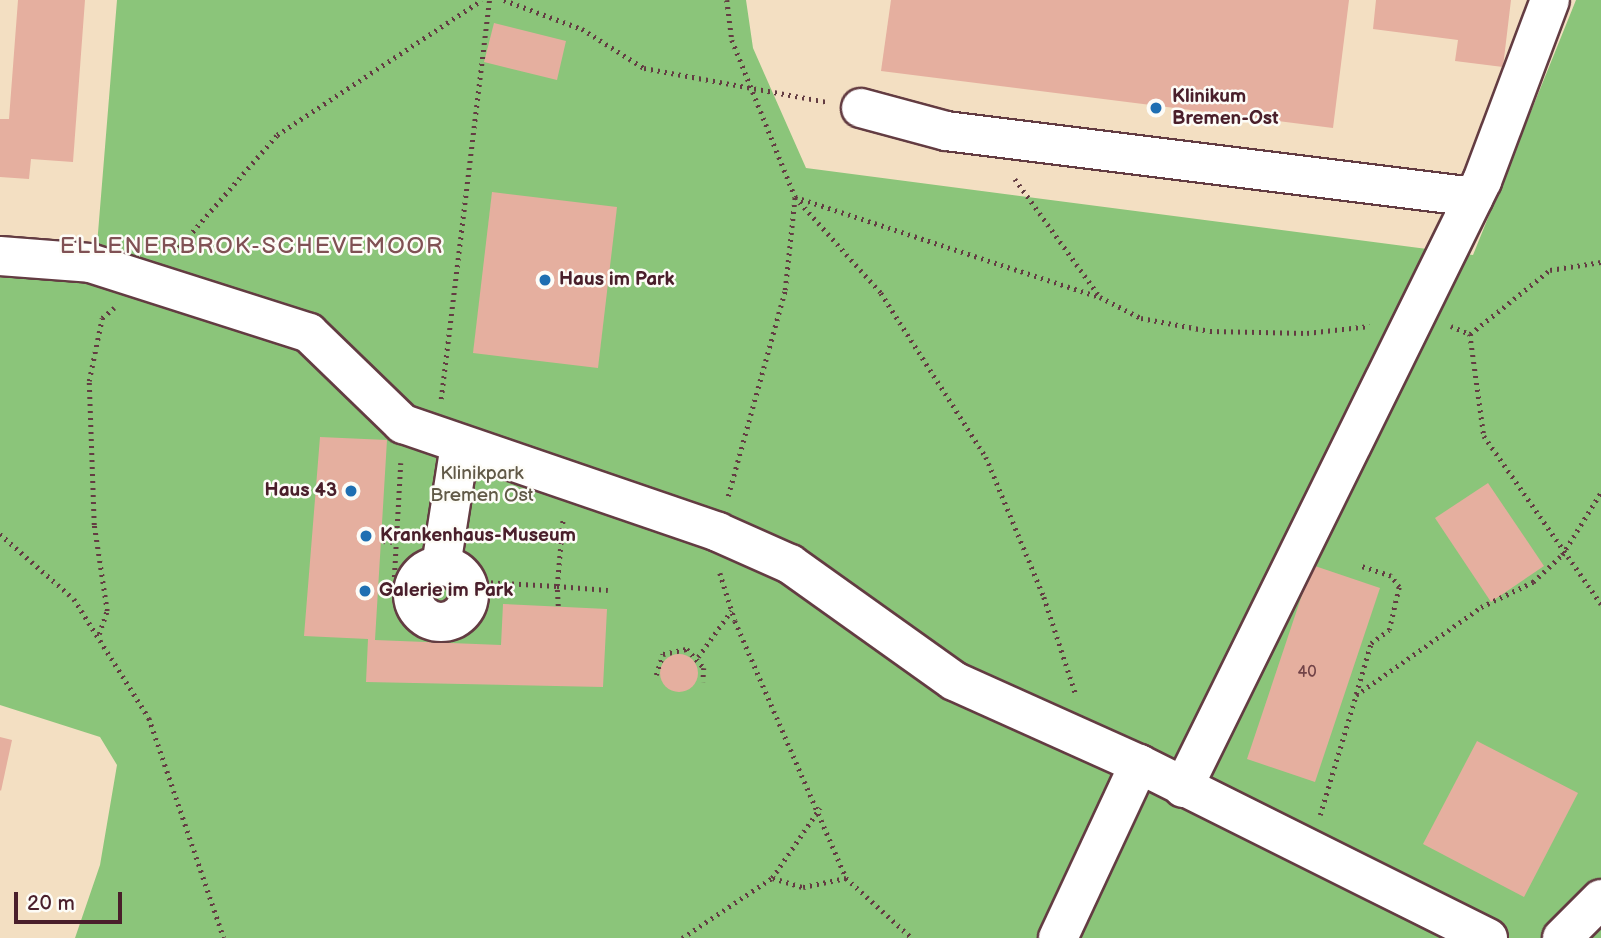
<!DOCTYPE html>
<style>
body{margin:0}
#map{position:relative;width:1601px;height:938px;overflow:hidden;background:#f3dfc2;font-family:"Balsamiq Sans",sans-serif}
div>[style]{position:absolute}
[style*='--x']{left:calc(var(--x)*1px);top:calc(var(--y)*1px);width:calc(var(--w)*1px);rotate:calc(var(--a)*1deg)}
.green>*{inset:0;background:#8bc57a}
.building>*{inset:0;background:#e5af9f}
.round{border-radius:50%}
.path>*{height:4.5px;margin-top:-2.25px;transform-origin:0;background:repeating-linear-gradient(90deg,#633c42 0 2px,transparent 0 7px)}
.roads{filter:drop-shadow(2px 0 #633c42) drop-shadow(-2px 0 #633c42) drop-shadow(0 2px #633c42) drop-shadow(0 -2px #633c42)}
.minor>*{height:38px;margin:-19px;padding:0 19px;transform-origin:19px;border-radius:19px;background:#fff}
.minor>.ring{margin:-19px;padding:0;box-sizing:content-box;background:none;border:38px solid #fff;border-radius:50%}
.dots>*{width:19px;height:19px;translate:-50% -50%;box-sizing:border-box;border:4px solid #fdfcf7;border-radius:50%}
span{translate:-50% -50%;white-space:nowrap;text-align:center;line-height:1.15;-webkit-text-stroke:5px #fdfcf7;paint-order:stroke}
.number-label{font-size:16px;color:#714348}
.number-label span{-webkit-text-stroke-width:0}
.poi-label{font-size:19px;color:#4a1f2b;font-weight:700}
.left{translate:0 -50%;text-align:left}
.right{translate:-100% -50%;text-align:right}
.park-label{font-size:19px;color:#615947}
.quarter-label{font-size:23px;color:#805154;letter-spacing:2px}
.scale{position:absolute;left:14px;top:892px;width:108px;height:32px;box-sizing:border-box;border:4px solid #4a1f2b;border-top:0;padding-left:9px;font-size:21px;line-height:24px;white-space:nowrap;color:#4a1f2b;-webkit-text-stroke:5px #fdfcf7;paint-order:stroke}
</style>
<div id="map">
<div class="green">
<i style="clip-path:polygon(117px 0,746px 0,753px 48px,806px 168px,1473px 255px,1576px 0,1601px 0,1601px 938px,75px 938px,100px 865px,117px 765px,100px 737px,0 705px,0 240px,97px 245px)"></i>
</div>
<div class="building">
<i style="clip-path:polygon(18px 0,85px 0,73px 162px,31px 159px,29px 179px,0 177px,0 119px,9px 119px)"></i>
<i style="clip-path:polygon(891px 0,1349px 0,1333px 128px,881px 71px)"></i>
<i style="clip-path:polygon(1376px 0,1511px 0,1503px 67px,1455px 61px,1458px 40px,1373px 29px)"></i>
<i style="clip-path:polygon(494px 23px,566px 41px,557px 80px,484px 62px)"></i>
<i style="clip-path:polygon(492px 192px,617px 207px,598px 368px,473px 353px)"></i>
<i style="clip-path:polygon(320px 437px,387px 440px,375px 640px,501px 645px,503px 604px,607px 609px,603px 687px,366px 682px,368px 639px,304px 636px)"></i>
<i style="clip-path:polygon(1488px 483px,1544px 566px,1491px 602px,1435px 518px)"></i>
<i style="clip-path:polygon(1312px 565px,1380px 588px,1315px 782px,1247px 759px)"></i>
<i class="round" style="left:660px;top:654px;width:38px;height:38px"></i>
<i style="clip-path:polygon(0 737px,12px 740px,1px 791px,0 790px)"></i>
<i style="clip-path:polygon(1477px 741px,1578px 793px,1524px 897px,1423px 844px)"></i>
</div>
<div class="path">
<i style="--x:504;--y:0;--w:83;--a:20.4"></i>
<i style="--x:582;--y:29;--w:73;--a:32.2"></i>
<i style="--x:644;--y:68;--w:186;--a:10.5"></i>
<i style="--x:727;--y:0;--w:40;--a:82.9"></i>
<i style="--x:732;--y:40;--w:169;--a:68.1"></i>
<i style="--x:795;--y:197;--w:129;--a:48.1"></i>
<i style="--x:881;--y:293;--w:195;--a:57.4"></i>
<i style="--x:986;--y:457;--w:152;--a:67.5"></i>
<i style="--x:1044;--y:597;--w:103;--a:71.9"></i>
<i style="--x:1015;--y:179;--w:145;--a:54.2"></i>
<i style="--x:174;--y:253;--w:157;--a:-48.9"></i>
<i style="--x:277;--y:135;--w:245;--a:-33.4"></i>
<i style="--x:1451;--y:326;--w:21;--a:23"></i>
<i style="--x:1470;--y:334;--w:103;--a:82.2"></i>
<i style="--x:1484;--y:436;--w:205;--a:55.1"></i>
<i style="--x:1470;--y:334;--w:102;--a:-38.7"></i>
<i style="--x:1550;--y:270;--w:52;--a:-8.9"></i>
<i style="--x:441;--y:399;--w:402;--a:-83.1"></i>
<i style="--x:401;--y:463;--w:127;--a:93.2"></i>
<i style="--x:394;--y:590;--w:19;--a:3"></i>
<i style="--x:728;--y:496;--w:214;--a:-74.5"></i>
<i style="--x:785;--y:290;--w:94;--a:-83.9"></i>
<i style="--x:795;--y:197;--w:321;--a:18.2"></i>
<i style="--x:1100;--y:297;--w:46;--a:27.1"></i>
<i style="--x:1141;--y:318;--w:70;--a:10.7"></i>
<i style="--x:1210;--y:331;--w:97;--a:1.2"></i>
<i style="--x:1307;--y:333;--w:63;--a:-6.3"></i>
<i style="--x:0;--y:534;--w:98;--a:41.3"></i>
<i style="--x:74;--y:599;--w:141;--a:57.8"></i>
<i style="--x:149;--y:718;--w:232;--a:71.2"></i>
<i style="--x:383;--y:541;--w:13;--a:4"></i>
<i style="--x:720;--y:573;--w:50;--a:72.6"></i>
<i style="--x:735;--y:621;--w:280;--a:66.6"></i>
<i style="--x:846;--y:878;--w:89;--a:42.3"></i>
<i style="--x:471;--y:590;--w:15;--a:-32"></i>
<i style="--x:484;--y:582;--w:73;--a:3.1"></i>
<i style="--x:557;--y:586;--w:69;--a:-85"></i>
<i style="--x:558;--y:606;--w:20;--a:-93"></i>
<i style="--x:557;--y:586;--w:51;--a:4.5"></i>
<i style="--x:99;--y:634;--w:24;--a:-71"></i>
<i style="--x:107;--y:611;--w:87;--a:-98.6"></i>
<i style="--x:94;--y:525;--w:144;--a:-92"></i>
<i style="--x:89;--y:381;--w:64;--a:-78.3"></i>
<i style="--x:102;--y:318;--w:16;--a:-40"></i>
<i style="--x:698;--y:657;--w:57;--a:-54.3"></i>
<i style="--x:656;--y:675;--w:22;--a:-72"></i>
<i style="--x:663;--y:654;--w:25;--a:-12"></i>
<i style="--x:687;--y:649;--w:25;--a:48"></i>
<i style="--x:704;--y:668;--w:14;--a:94"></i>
<i style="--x:1356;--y:694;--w:53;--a:-73.6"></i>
<i style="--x:1371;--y:643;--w:22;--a:-36"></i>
<i style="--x:1389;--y:630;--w:44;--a:-76.9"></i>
<i style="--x:1399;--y:587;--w:14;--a:-126"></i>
<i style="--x:1391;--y:576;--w:33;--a:-162"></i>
<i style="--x:1320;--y:815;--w:125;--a:-73.3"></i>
<i style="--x:1356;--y:695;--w:153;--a:-35.1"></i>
<i style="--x:1481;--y:607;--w:58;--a:-25.7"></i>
<i style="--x:1533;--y:582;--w:40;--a:-43"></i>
<i style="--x:1562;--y:555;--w:74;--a:-58.2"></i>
<i style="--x:773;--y:878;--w:31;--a:17"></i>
<i style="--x:803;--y:887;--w:44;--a:-11.8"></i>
<i style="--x:682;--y:938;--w:108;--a:-33.7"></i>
<i style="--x:772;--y:878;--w:85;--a:-55.6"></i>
</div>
<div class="roads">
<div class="minor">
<i style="--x:861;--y:108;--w:88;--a:15.1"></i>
<i style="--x:946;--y:131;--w:532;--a:7.13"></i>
<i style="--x:0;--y:256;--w:90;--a:4.4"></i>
<i style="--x:90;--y:263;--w:230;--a:17.7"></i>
<i style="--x:309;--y:333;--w:131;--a:44.1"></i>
<i style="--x:403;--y:424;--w:333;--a:18.9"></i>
<i style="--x:718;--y:532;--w:79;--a:24"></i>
<i style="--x:790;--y:564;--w:201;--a:35.5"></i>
<i style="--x:954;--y:681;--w:203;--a:24.2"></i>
<i style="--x:1139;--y:764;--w:390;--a:26.5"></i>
<i class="ring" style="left:413px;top:566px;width:18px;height:18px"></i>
<i style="--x:441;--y:566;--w:122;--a:-81.1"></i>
<i style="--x:1183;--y:788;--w:677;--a:-63.78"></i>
<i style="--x:1482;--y:181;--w:193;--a:-69.4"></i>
<i style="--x:1058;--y:938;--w:192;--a:-65"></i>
<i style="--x:1562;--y:938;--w:55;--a:-45"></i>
</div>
</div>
<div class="dots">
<i style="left:1156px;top:108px;background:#1f6fb2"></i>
<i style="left:545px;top:280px;background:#1f6fb2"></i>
<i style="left:351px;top:491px;background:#1f6fb2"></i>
<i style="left:366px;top:536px;background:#1f6fb2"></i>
<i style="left:365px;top:591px;background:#1f6fb2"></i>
</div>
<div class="number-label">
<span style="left:1307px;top:673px">40</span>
</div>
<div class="poi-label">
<span class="left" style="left:1172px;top:108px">Klinikum<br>Bremen-Ost</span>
<span class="left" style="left:559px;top:280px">Haus im Park</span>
<span class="right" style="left:337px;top:491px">Haus 43</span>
<span class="left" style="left:380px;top:536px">Krankenhaus-Museum</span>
<span class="left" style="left:379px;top:591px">Galerie im Park</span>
</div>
<div class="park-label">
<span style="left:482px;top:485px">Klinikpark<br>Bremen Ost</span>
</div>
<div class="quarter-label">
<span style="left:252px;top:246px">ELLENERBROK-SCHEVEMOOR</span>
</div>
<div class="scale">20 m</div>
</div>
